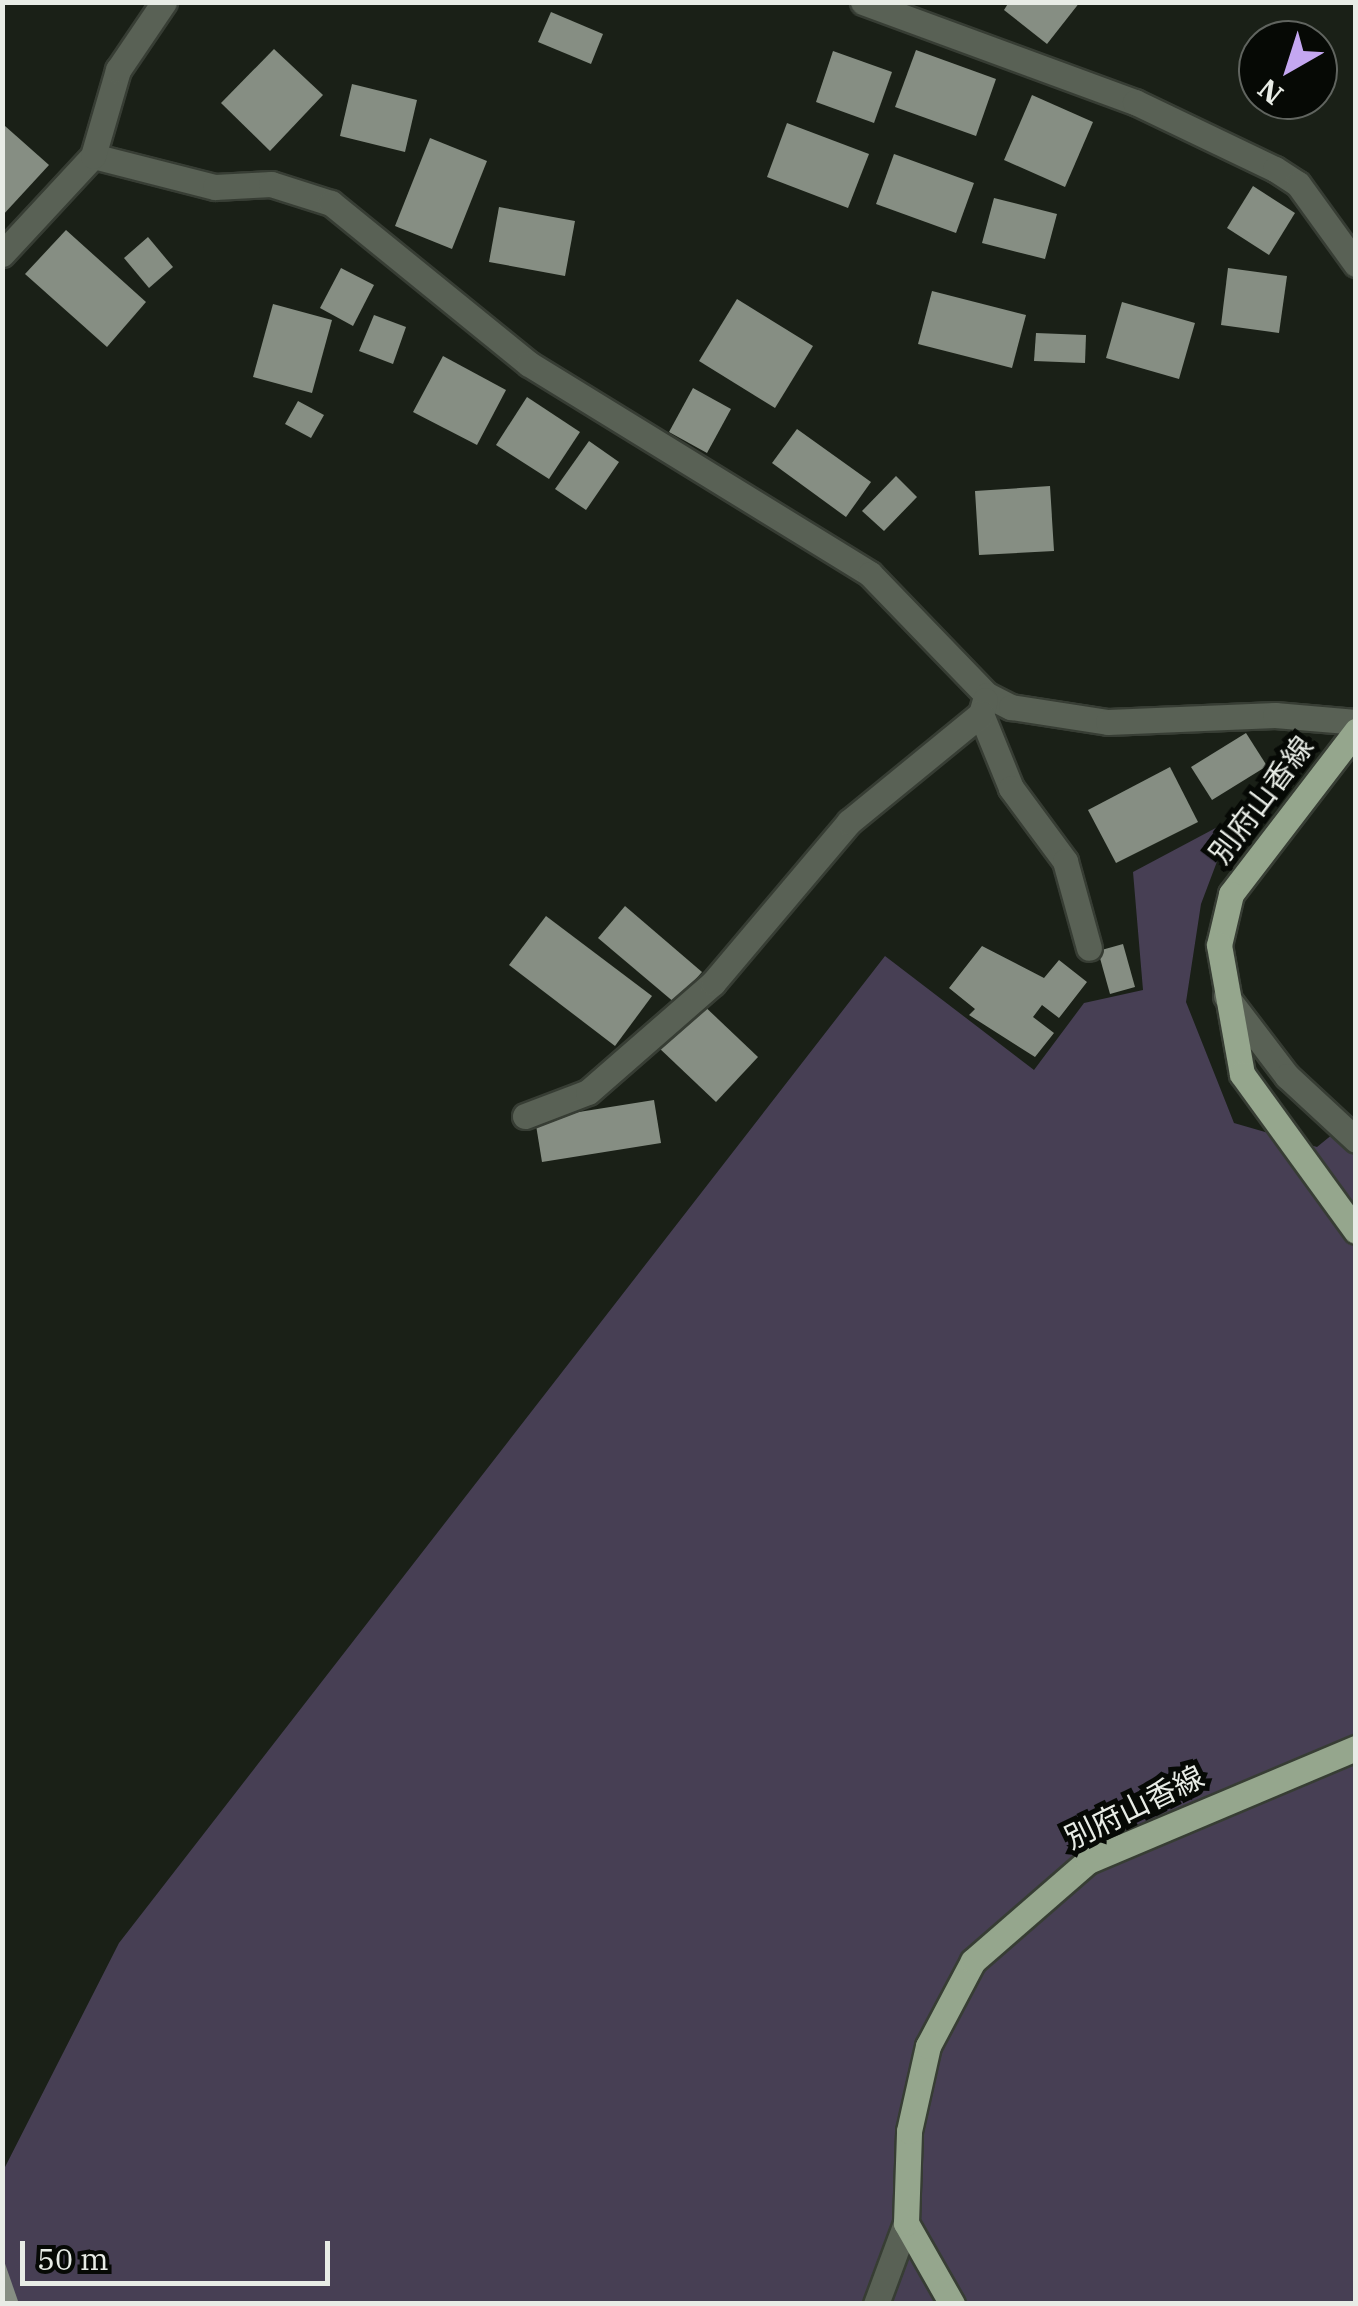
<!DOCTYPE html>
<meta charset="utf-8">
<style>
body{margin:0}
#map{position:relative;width:1358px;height:2306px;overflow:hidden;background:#1a2017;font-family:"IBM Plex Serif","Noto Sans JP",serif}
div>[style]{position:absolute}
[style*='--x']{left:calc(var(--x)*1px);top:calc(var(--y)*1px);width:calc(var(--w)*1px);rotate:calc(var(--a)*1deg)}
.green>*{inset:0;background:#473f54}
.building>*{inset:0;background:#868e83}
.roads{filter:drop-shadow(2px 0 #373d34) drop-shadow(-2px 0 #373d34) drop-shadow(0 2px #373d34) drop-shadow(0 -2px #373d34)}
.minor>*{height:25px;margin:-12.5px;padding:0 12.5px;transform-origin:12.5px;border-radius:12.5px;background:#596155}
.major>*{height:25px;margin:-12.5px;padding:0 12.5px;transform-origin:12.5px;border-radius:12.5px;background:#95a68d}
span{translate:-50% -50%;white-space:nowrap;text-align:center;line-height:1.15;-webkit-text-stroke:10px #060905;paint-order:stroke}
.street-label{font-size:30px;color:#e8ece6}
.frame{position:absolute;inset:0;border:5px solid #e8ece6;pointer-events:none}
.north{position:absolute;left:1238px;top:20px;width:100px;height:100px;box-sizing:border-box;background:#060905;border:2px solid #60645f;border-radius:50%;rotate:219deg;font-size:28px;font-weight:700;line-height:40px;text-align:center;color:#e8ece6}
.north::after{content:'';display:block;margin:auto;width:35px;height:45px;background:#c4a7f1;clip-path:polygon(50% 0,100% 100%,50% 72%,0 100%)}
.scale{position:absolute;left:20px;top:2241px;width:310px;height:45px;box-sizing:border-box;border:5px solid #e8ece6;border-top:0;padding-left:12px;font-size:30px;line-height:35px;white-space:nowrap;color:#e8ece6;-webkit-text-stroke:8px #060905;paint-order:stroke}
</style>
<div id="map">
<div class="green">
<i style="clip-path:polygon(1257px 806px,1221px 851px,1201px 904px,1186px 1002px,1234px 1123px,1317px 1147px,1355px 1116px,1355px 2303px,13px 2303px,3px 2262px,2px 2173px,119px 1943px,885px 956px,1034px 1070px,1084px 1003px,1143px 990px,1133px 872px)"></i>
</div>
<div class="building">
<i style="clip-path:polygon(1009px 2px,1080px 2px,1047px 44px,1004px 10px)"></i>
<i style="clip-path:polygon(551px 12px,603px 34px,591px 64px,538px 42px)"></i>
<i style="clip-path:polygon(274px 49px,323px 95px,270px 151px,221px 103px)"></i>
<i style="clip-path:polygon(916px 50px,996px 79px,976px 136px,895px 107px)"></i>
<i style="clip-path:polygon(833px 51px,892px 72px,874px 123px,816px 102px)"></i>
<i style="clip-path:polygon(352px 84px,417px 100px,405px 152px,340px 136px)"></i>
<i style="clip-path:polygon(1032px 95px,1093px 122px,1065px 187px,1004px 160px)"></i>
<i style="clip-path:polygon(787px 123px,869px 154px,848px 208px,767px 177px)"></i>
<i style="clip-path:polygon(5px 126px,49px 165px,2px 216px,2px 129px)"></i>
<i style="clip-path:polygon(430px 138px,487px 161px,452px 249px,395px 226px)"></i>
<i style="clip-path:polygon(894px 154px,974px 183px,956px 233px,876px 204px)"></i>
<i style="clip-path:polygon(1253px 186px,1295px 213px,1269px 255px,1227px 228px)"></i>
<i style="clip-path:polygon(994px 198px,1057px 214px,1045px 259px,982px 243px)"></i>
<i style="clip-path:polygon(499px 207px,575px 221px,565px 276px,489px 262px)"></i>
<i style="clip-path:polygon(66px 230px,146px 302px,107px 347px,25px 274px)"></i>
<i style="clip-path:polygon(148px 237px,173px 267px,149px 288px,124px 258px)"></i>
<i style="clip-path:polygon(341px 268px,374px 285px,353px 326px,320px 308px)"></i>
<i style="clip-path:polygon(1228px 268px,1287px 276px,1279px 333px,1221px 325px)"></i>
<i style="clip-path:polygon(932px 291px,1026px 315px,1012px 368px,918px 344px)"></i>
<i style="clip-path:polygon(737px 299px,813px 346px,775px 408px,699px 361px)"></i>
<i style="clip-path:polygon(1122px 302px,1195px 323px,1179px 379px,1106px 358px)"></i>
<i style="clip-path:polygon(273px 304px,332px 320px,312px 393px,253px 377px)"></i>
<i style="clip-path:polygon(374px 315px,406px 327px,393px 364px,359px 351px)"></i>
<i style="clip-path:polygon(1036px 333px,1086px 335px,1085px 363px,1034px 361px)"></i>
<i style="clip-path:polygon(443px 356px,506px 390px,477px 445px,413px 412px)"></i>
<i style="clip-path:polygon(693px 388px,731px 409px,707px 453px,669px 432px)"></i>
<i style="clip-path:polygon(527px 397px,580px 432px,549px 479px,496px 445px)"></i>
<i style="clip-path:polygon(298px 401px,324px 415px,311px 438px,285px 424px)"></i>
<i style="clip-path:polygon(797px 429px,871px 482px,846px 517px,772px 463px)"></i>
<i style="clip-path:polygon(589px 441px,619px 462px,586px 510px,555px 489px)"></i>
<i style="clip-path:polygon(896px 476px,917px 497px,884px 531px,862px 511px)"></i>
<i style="clip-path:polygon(1050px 486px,1054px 551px,979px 555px,975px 491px)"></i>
<i style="clip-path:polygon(1246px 733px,1267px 766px,1212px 800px,1191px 767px)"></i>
<i style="clip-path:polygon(1170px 767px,1198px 822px,1116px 863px,1088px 810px)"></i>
<i style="clip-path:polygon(625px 906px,702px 972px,675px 1003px,598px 938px)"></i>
<i style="clip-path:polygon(546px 916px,652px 996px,615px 1046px,509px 965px)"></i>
<i style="clip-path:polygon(1123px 944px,1135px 987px,1110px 994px,1098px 951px)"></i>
<i style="clip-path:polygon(982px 946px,1044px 978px,1059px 960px,1087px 982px,1059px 1018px,1042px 1005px,1033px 1017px,1054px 1033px,1035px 1057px,969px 1015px,975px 1009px,949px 988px)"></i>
<i style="clip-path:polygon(699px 1001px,758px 1057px,716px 1102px,657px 1046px)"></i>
<i style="clip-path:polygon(654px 1100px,661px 1143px,542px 1162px,535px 1119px)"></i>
<i style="clip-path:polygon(2px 2255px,18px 2301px,10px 2304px,2px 2304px)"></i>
</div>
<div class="roads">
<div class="minor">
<i style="--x:863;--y:2;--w:290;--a:20.2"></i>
<i style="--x:1135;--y:102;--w:155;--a:25.6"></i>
<i style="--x:1275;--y:169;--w:27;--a:33"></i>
<i style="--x:1298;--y:184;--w:99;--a:54.1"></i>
<i style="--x:93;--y:156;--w:126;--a:14.3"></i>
<i style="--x:215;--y:187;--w:56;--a:-3.1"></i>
<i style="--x:271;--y:184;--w:63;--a:17.6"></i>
<i style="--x:331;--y:203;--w:255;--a:39.1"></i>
<i style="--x:529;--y:364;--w:400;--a:31.6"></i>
<i style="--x:870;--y:574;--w:168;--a:46"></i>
<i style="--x:987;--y:695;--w:27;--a:27"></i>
<i style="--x:1011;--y:707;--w:98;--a:8.8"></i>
<i style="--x:1108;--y:722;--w:167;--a:-2.4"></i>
<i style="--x:1275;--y:715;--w:81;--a:4.9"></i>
<i style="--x:2;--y:254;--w:134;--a:-47.1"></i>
<i style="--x:93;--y:156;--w:90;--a:-73.8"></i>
<i style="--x:118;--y:70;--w:82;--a:-55.9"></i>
<i style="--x:985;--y:700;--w:15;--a:106"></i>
<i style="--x:981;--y:714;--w:80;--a:67.9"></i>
<i style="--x:1011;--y:788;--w:91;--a:53.5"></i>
<i style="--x:1065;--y:861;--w:90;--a:74.6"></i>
<i style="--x:1226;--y:996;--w:101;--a:52.7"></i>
<i style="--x:1287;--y:1076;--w:94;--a:42.8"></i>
<i style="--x:525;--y:1116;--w:67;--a:-20.9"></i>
<i style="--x:588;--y:1092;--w:166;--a:-41.1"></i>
<i style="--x:713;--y:983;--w:211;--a:-49.8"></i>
<i style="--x:849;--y:822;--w:171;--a:-39.3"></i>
<i style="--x:876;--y:2304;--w:86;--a:-69.7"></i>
</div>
<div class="major">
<i style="--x:1356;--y:731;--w:205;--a:127.5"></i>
<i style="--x:1231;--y:894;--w:52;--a:103.2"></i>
<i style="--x:1219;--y:945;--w:131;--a:79.9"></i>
<i style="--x:1242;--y:1074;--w:194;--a:54"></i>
<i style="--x:952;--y:2304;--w:93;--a:-119.6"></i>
<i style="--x:906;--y:2223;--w:92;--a:-88.1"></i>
<i style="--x:909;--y:2131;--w:87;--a:-77.4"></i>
<i style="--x:928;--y:2046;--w:96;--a:-62.1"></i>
<i style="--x:973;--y:1961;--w:152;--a:-41"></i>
<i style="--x:1088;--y:1861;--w:291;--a:-22.9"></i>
</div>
</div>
<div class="street-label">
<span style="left:1261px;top:800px;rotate:-53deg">別府山香線</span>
<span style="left:1134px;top:1807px;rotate:-26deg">別府山香線</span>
</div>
<div class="frame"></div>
<div class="north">N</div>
<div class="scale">50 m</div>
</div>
